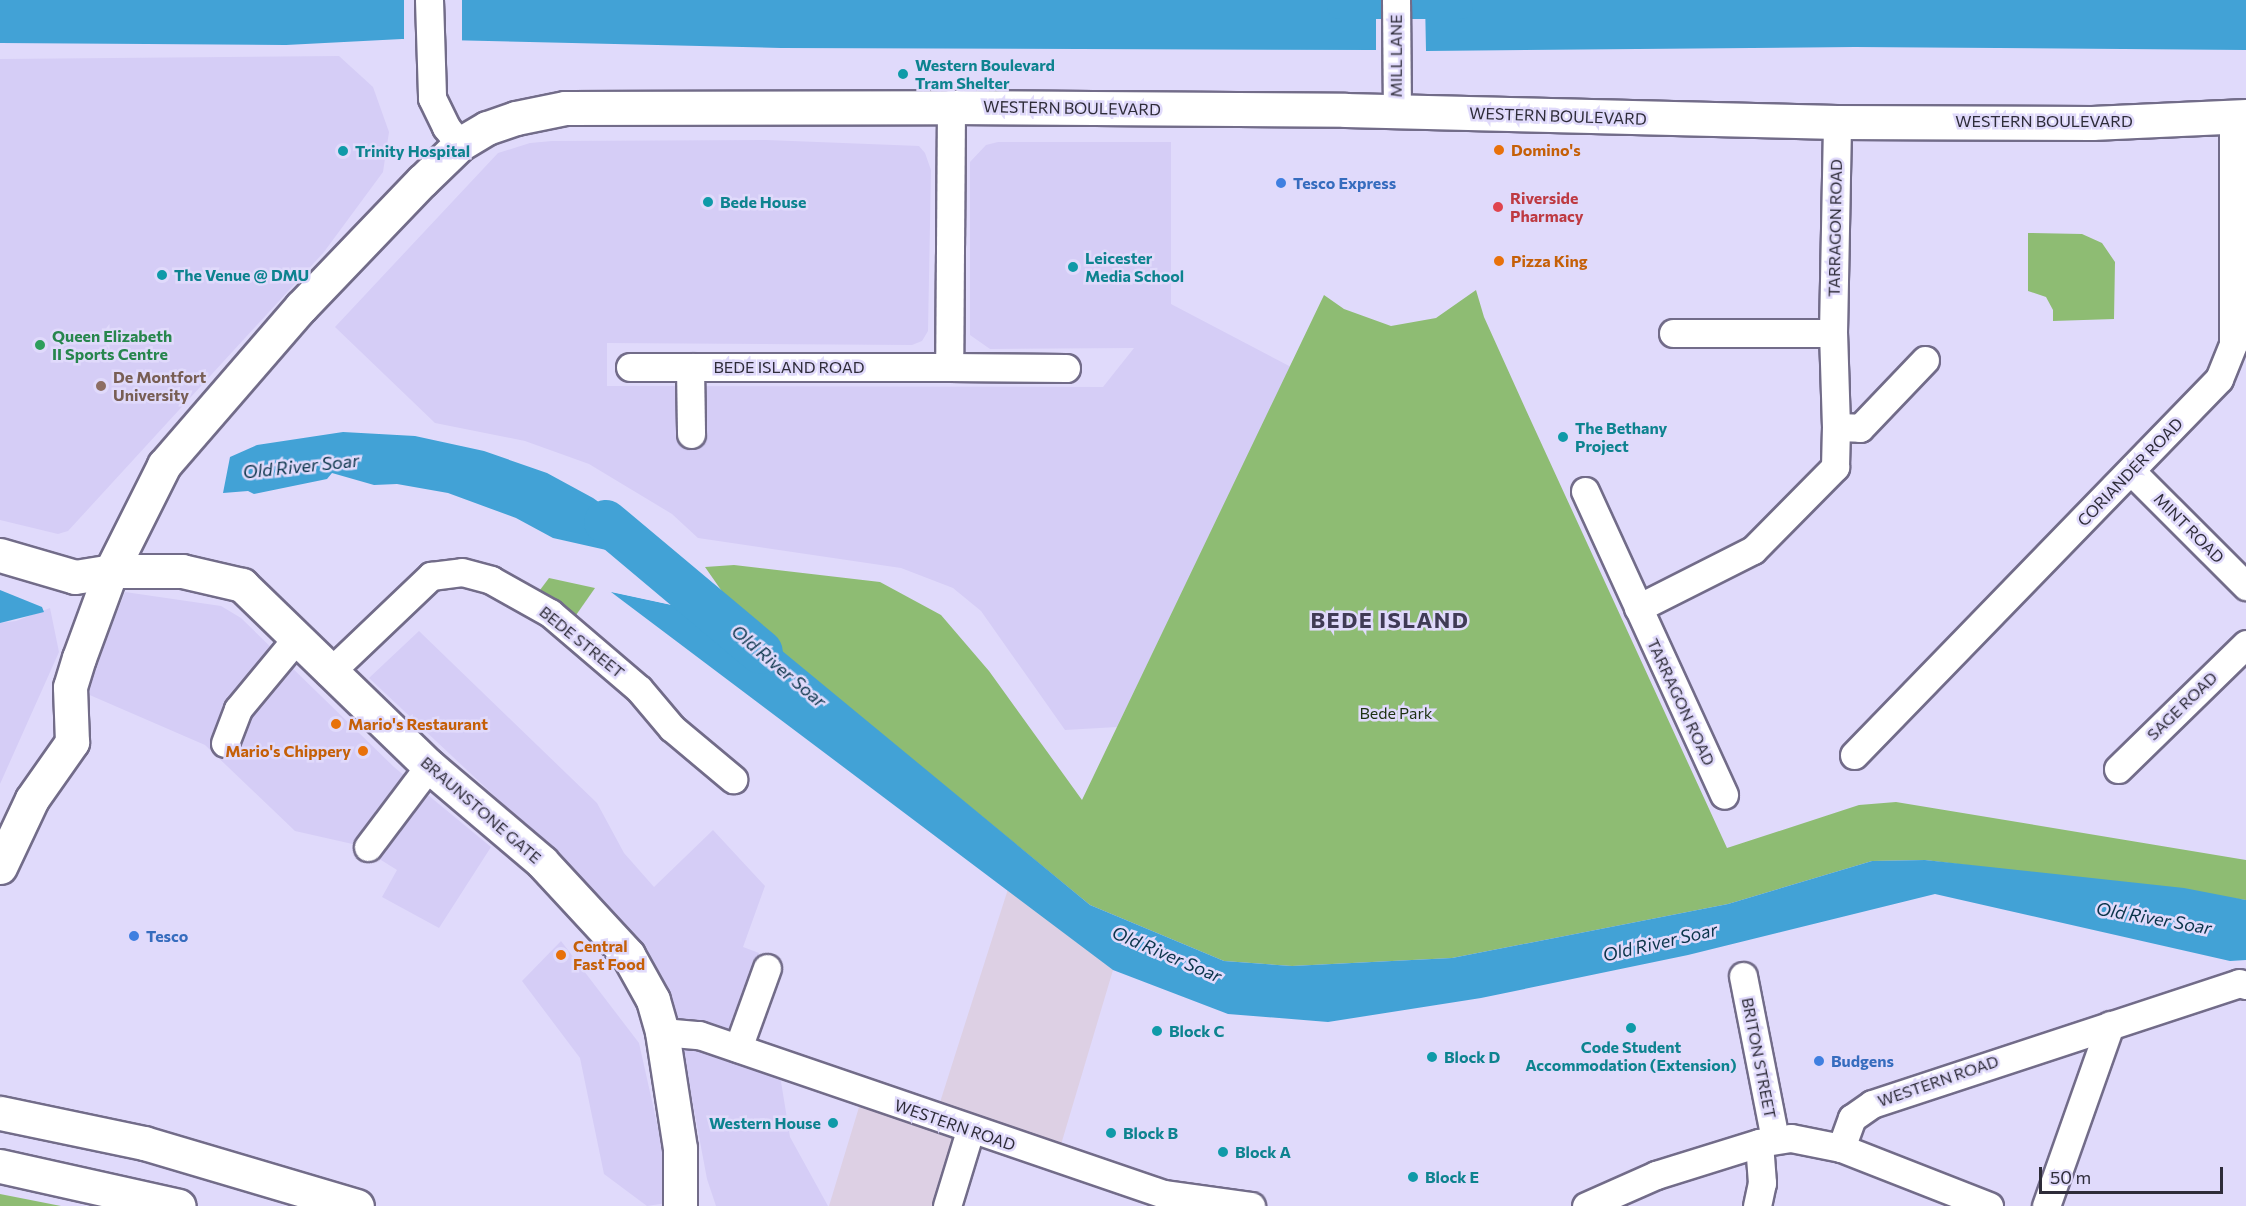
<!DOCTYPE html>
<style>
body{margin:0}
#map{position:relative;width:2246px;height:1206px;overflow:hidden;background:#e0dafb;font-family:Commissioner,sans-serif}
div>[style]{position:absolute}
[style*='--x']{left:calc(var(--x)*1px);top:calc(var(--y)*1px);width:calc(var(--w)*1px);rotate:calc(var(--a)*1deg)}
.built>*{inset:0;background:#d5cdf6}
.industrial>*{inset:0;background:#ddd0e4}
.green>*{inset:0;background:#8ebc73}
.water>*{inset:0;background:#42a2d6}
.pier>*{inset:0;background:#e0dafb}
.canal>*{height:26px;margin:-13px;padding:0 13px;transform-origin:13px;border-radius:13px;background:#42a2d6}
.river>*{height:44px;margin:-22px;padding:0 22px;transform-origin:22px;border-radius:22px;background:#42a2d6}
.roads{filter:drop-shadow(2px 0 #726c89) drop-shadow(-2px 0 #726c89) drop-shadow(0 2px #726c89) drop-shadow(0 -2px #726c89)}
.street>*{height:27px;margin:-13.5px;padding:0 13.5px;transform-origin:13.5px;border-radius:13.5px;background:#fff}
.secondary>*{height:33px;margin:-16.5px;padding:0 16.5px;transform-origin:16.5px;border-radius:16.5px;background:#fff}
.primary>*{height:33px;margin:-16.5px;padding:0 16.5px;transform-origin:16.5px;border-radius:16.5px;background:#fff}
.dots>*{width:16px;height:16px;translate:-50% -50%;box-sizing:border-box;border:3px solid #e0dafb;border-radius:50%}
span{translate:-50% -50%;white-space:nowrap;text-align:center;line-height:1.15;-webkit-text-stroke:5px #e0dafb;paint-order:stroke}
.street-label{font-size:16px;color:#2e2c39}
.culture-label{font-size:16px;color:#0d838f;font-weight:700}
.left{translate:0 -50%;text-align:left}
.right{translate:-100% -50%;text-align:right}
.food-label{font-size:16px;color:#c56008;font-weight:700}
.shop-label{font-size:16px;color:#366cbe;font-weight:700}
.health-label{font-size:16px;color:#be3a42;font-weight:700}
.leisure-label{font-size:16px;color:#27864d;font-weight:700}
.education-label{font-size:16px;color:#785e54;font-weight:700}
.park-label{font-size:16px;color:#1d3111}
.water-label{font-size:18px;color:#0a344a;font-style:italic}
.district-label{font-size:22px;color:#403b55;font-weight:700;letter-spacing:1.5px}
.scale{position:absolute;left:2039px;top:1167px;width:184px;height:27px;box-sizing:border-box;border:3px solid #2e2c39;border-top:0;padding-left:8px;font-size:18px;line-height:21px;white-space:nowrap;color:#2e2c39;-webkit-text-stroke:4px #e0dafb;paint-order:stroke}
</style>
<div id="map">
<div class="built">
<i style="clip-path:polygon(339px 56px,373px 87px,389px 132px,383px 172px,324px 252px,68px 531px,58px 534px,0 520px,0 59px)"></i>
<i style="clip-path:polygon(766px 140px,919px 146px,925px 153px,931px 170px,928px 331px,922px 341px,912px 345px,607px 343px,607px 386px,1103px 387px,1134px 348px,990px 349px,970px 335px,970px 162px,986px 145px,998px 142px,1171px 142px,1171px 304px,1291px 367px,1117px 727px,1065px 730px,981px 611px,953px 588px,901px 568px,698px 538px,672px 514px,589px 464px,525px 441px,435px 423px,335px 327px,498px 153px,530px 143px,552px 141px)"></i>
<i style="clip-path:polygon(125px 592px,221px 606px,241px 618px,394px 767px,491px 847px,439px 928px,382px 897px,397px 870px,357px 845px,295px 831px,205px 745px,85px 693px)"></i>
<i style="clip-path:polygon(50px 608px,59px 652px,0 784px,0 623px,16px 621px)"></i>
<i style="clip-path:polygon(419px 631px,597px 803px,624px 853px,654px 887px,713px 830px,765px 886px,743px 947px,759px 953px,736px 1021px,738px 1048px,778px 1063px,790px 1137px,828px 1206px,716px 1206px,707px 1179px,675px 1008px,643px 955px,553px 851px,369px 678px)"></i>
<i style="clip-path:polygon(561px 941px,639px 1043px,673px 1195px,667px 1203px,647px 1206px,604px 1174px,580px 1058px,522px 981px)"></i>
</div>
<div class="industrial">
<i style="clip-path:polygon(1008px 889px,1113px 970px,1057px 1158px,971px 1131px,947px 1206px,829px 1206px,863px 1094px,935px 1118px)"></i>
</div>
<div class="green">
<i style="clip-path:polygon(2028px 233px,2082px 234px,2102px 243px,2115px 262px,2114px 319px,2053px 321px,2053px 310px,2046px 297px,2028px 291px)"></i>
<i style="clip-path:polygon(1476px 290px,1484px 317px,1526px 410px,1727px 848px,1859px 805px,1896px 802px,2246px 860px,2246px 900px,1925px 860px,1872px 861px,1728px 904px,1452px 958px,1292px 966px,1224px 961px,1090px 905px,742px 620px,705px 567px,734px 565px,880px 582px,941px 615px,989px 671px,1082px 800px,1324px 295px,1344px 309px,1391px 326px,1436px 318px)"></i>
<i style="clip-path:polygon(549px 578px,595px 588px,567px 628px,531px 602px)"></i>
<i style="clip-path:polygon(0 1194px,61px 1206px,0 1206px)"></i>
</div>
<div class="water">
<i style="clip-path:polygon(0 0,1376px 0,1376px 50px,781px 48px,402px 39px,286px 45px,0 43px)"></i>
<i style="clip-path:polygon(1425px 0,2246px 0,2246px 50px,1855px 47px,1426px 51px)"></i>
<i style="clip-path:polygon(343px 432px,415px 436px,484px 451px,547px 473px,593px 498px,695px 570px,553px 538px,516px 518px,448px 493px,397px 484px,374px 485px,332px 473px,327px 479px,254px 494px,248px 491px,223px 493px,230px 457px,257px 445px)"></i>
<i style="clip-path:polygon(0 590px,42px 607px,44px 612px,0 623px)"></i>
<i style="clip-path:polygon(611px 592px,746px 621px,1090px 905px,1224px 961px,1292px 966px,1452px 958px,1728px 904px,1872px 861px,1925px 860px,2184px 888px,2246px 900px,2246px 960px,2230px 961px,1935px 894px,1688px 955px,1481px 998px,1328px 1022px,1228px 1014px,1113px 970px)"></i>
</div>
<div class="pier">
<i style="clip-path:polygon(404px 0,462px 0,462px 43px,404px 42px)"></i>
<i style="clip-path:polygon(611px 589px,742px 617px,742px 620px,608px 591px)"></i>
</div>
<div class="canal">
<i style="--x:1340;--y:6;--w:120;--a:0"></i>
</div>
<div class="river">
<i style="--x:606;--y:522;--w:202;--a:40"></i>
</div>
<div class="roads">
<div class="street">
<i style="--x:429;--y:0;--w:98;--a:88.2"></i>
<i style="--x:432;--y:98;--w:32;--a:64"></i>
<i style="--x:446;--y:127;--w:22;--a:51"></i>
<i style="--x:1396;--y:0;--w:111;--a:89.5"></i>
<i style="--x:951;--y:107;--w:260;--a:90.4"></i>
<i style="--x:949;--y:367;--w:117;--a:0.5"></i>
<i style="--x:1673;--y:333;--w:160;--a:0"></i>
<i style="--x:630;--y:367;--w:319;--a:0"></i>
<i style="--x:690;--y:367;--w:67;--a:89.1"></i>
<i style="--x:1836;--y:427;--w:94;--a:-91.8"></i>
<i style="--x:1833;--y:333;--w:211;--a:-88.9"></i>
<i style="--x:2131;--y:471;--w:163;--a:45"></i>
<i style="--x:1585;--y:491;--w:334;--a:65.4"></i>
<i style="--x:1638;--y:608;--w:129;--a:-26.8"></i>
<i style="--x:1753;--y:550;--w:117;--a:-45.3"></i>
<i style="--x:1835;--y:467;--w:40;--a:-88.6"></i>
<i style="--x:1836;--y:427;--w:24;--a:2"></i>
<i style="--x:1860;--y:428;--w:94;--a:-46.3"></i>
<i style="--x:329;--y:673;--w:141;--a:-43.6"></i>
<i style="--x:431;--y:576;--w:31;--a:-7"></i>
<i style="--x:462;--y:572;--w:30;--a:15"></i>
<i style="--x:491;--y:580;--w:68;--a:29.2"></i>
<i style="--x:550;--y:613;--w:117;--a:40.5"></i>
<i style="--x:639;--y:689;--w:51;--a:49.8"></i>
<i style="--x:672;--y:728;--w:80;--a:39.9"></i>
<i style="--x:225;--y:743;--w:36;--a:-69"></i>
<i style="--x:238;--y:709;--w:92;--a:-50.3"></i>
<i style="--x:1854;--y:755;--w:524;--a:-45.85"></i>
<i style="--x:2219;--y:379;--w:38;--a:-68"></i>
<i style="--x:2233;--y:344;--w:228;--a:-90"></i>
<i style="--x:2118;--y:769;--w:179;--a:-44.3"></i>
<i style="--x:368;--y:847;--w:101;--a:-53"></i>
<i style="--x:1743;--y:976;--w:166;--a:78.9"></i>
<i style="--x:662;--y:1032;--w:37;--a:5"></i>
<i style="--x:699;--y:1035;--w:491;--a:18.9"></i>
<i style="--x:1164;--y:1194;--w:88;--a:7.9"></i>
<i style="--x:738;--y:1048;--w:85;--a:-70.1"></i>
<i style="--x:1841;--y:1148;--w:32;--a:-70"></i>
<i style="--x:1852;--y:1118;--w:24;--a:-35"></i>
<i style="--x:1872;--y:1104;--w:386;--a:-18.2"></i>
<i style="--x:2239;--y:983;--w:7;--a:16"></i>
<i style="--x:947;--y:1206;--w:78;--a:-73"></i>
<i style="--x:1586;--y:1206;--w:77;--a:-23.9"></i>
<i style="--x:1656;--y:1175;--w:108;--a:-17.3"></i>
<i style="--x:1759;--y:1143;--w:32;--a:-9"></i>
<i style="--x:1791;--y:1138;--w:51;--a:11.3"></i>
<i style="--x:1841;--y:1148;--w:159;--a:21.4"></i>
<i style="--x:1757;--y:1206;--w:24;--a:-78"></i>
<i style="--x:1762;--y:1183;--w:40;--a:-94.3"></i>
<i style="--x:2046;--y:1206;--w:192;--a:-70.5"></i>
</div>
<div class="secondary">
<i style="--x:0;--y:555;--w:78;--a:16.3"></i>
<i style="--x:75;--y:577;--w:36;--a:-9"></i>
<i style="--x:111;--y:571;--w:71;--a:0"></i>
<i style="--x:182;--y:571;--w:62;--a:13.1"></i>
<i style="--x:242;--y:585;--w:260;--a:44.1"></i>
<i style="--x:429;--y:766;--w:148;--a:40.3"></i>
<i style="--x:542;--y:862;--w:127;--a:47.2"></i>
<i style="--x:628;--y:955;--w:51;--a:60.9"></i>
<i style="--x:653;--y:1000;--w:33;--a:74"></i>
<i style="--x:662;--y:1032;--w:117;--a:81.2"></i>
<i style="--x:680;--y:1148;--w:58;--a:90"></i>
<i style="--x:0;--y:867;--w:75;--a:-64.8"></i>
<i style="--x:32;--y:799;--w:70;--a:-54.9"></i>
<i style="--x:72;--y:742;--w:55;--a:-92.1"></i>
<i style="--x:70;--y:687;--w:30;--a:-73"></i>
<i style="--x:79;--y:658;--w:93;--a:-69.8"></i>
<i style="--x:111;--y:571;--w:119;--a:-63.4"></i>
<i style="--x:164;--y:465;--w:209;--a:-49.1"></i>
<i style="--x:301;--y:307;--w:175;--a:-46.2"></i>
<i style="--x:422;--y:181;--w:53;--a:-44.2"></i>
<i style="--x:460;--y:144;--w:31;--a:-31"></i>
<i style="--x:487;--y:128;--w:31;--a:-19"></i>
<i style="--x:516;--y:118;--w:50;--a:-11.5"></i>
<i style="--x:565;--y:108;--w:386;--a:-0.1"></i>
<i style="--x:951;--y:107;--w:394;--a:0.4"></i>
<i style="--x:1345;--y:110;--w:492;--a:1.4"></i>
<i style="--x:1837;--y:122;--w:255;--a:0.2"></i>
<i style="--x:2092;--y:123;--w:154;--a:-2.6"></i>
</div>
<div class="primary">
<i style="--x:0;--y:1113;--w:147;--a:11.8"></i>
<i style="--x:144;--y:1143;--w:222;--a:16.5"></i>
<i style="--x:0;--y:1166;--w:183;--a:12.6"></i>
</div>
</div>
<div class="dots">
<i style="left:903px;top:74px;background:#0f9aa8"></i>
<i style="left:1499px;top:150px;background:#e8710a"></i>
<i style="left:343px;top:151px;background:#0f9aa8"></i>
<i style="left:1281px;top:183px;background:#3f7fe0"></i>
<i style="left:708px;top:202px;background:#0f9aa8"></i>
<i style="left:1498px;top:207px;background:#e0444e"></i>
<i style="left:1499px;top:261px;background:#e8710a"></i>
<i style="left:1073px;top:267px;background:#0f9aa8"></i>
<i style="left:162px;top:275px;background:#0f9aa8"></i>
<i style="left:40px;top:345px;background:#2e9e5b"></i>
<i style="left:101px;top:386px;background:#8d6e63"></i>
<i style="left:1563px;top:437px;background:#0f9aa8"></i>
<i style="left:336px;top:724px;background:#e8710a"></i>
<i style="left:363px;top:751px;background:#e8710a"></i>
<i style="left:134px;top:936px;background:#3f7fe0"></i>
<i style="left:561px;top:955px;background:#e8710a"></i>
<i style="left:1631px;top:1028px;background:#0f9aa8"></i>
<i style="left:1157px;top:1031px;background:#0f9aa8"></i>
<i style="left:1432px;top:1057px;background:#0f9aa8"></i>
<i style="left:1819px;top:1061px;background:#3f7fe0"></i>
<i style="left:833px;top:1123px;background:#0f9aa8"></i>
<i style="left:1111px;top:1133px;background:#0f9aa8"></i>
<i style="left:1223px;top:1152px;background:#0f9aa8"></i>
<i style="left:1413px;top:1177px;background:#0f9aa8"></i>
</div>
<div class="street-label">
<span style="left:1396px;top:56px;rotate:-90deg">MILL LANE</span>
<span style="left:1072px;top:108px;rotate:1deg">WESTERN BOULEVARD</span>
<span style="left:1558px;top:116px;rotate:2deg">WESTERN BOULEVARD</span>
<span style="left:2044px;top:121px">WESTERN BOULEVARD</span>
<span style="left:1835px;top:228px;rotate:-89deg">TARRAGON ROAD</span>
<span style="left:789px;top:367px">BEDE ISLAND ROAD</span>
<span style="left:2130px;top:472px;rotate:-46deg">CORIANDER ROAD</span>
<span style="left:2189px;top:528px;rotate:45deg">MINT ROAD</span>
<span style="left:582px;top:642px;rotate:39deg">BEDE STREET</span>
<span style="left:1681px;top:702px;rotate:65deg">TARRAGON ROAD</span>
<span style="left:2182px;top:706px;rotate:-44deg">SAGE ROAD</span>
<span style="left:481px;top:810px;rotate:41deg">BRAUNSTONE GATE</span>
<span style="left:1759px;top:1058px;rotate:79deg">BRITON STREET</span>
<span style="left:1938px;top:1081px;rotate:-19deg">WESTERN ROAD</span>
<span style="left:955px;top:1125px;rotate:19deg">WESTERN ROAD</span>
</div>
<div class="culture-label">
<span class="left" style="left:915px;top:74px">Western Boulevard<br>Tram Shelter</span>
<span class="left" style="left:355px;top:151px">Trinity Hospital</span>
<span class="left" style="left:720px;top:202px">Bede House</span>
<span class="left" style="left:1085px;top:267px">Leicester<br>Media School</span>
<span class="left" style="left:174px;top:275px">The Venue @ DMU</span>
<span class="left" style="left:1575px;top:437px">The Bethany<br>Project</span>
<span class="left" style="left:1169px;top:1031px">Block C</span>
<span style="left:1631px;top:1056px">Code Student<br>Accommodation (Extension)</span>
<span class="left" style="left:1444px;top:1057px">Block D</span>
<span class="right" style="left:821px;top:1123px">Western House</span>
<span class="left" style="left:1123px;top:1133px">Block B</span>
<span class="left" style="left:1235px;top:1152px">Block A</span>
<span class="left" style="left:1425px;top:1177px">Block E</span>
</div>
<div class="food-label">
<span class="left" style="left:1511px;top:150px">Domino's</span>
<span class="left" style="left:1511px;top:261px">Pizza King</span>
<span class="left" style="left:348px;top:724px">Mario's Restaurant</span>
<span class="right" style="left:351px;top:751px">Mario's Chippery</span>
<span class="left" style="left:573px;top:955px">Central<br>Fast Food</span>
</div>
<div class="shop-label">
<span class="left" style="left:1293px;top:183px">Tesco Express</span>
<span class="left" style="left:146px;top:936px">Tesco</span>
<span class="left" style="left:1831px;top:1061px">Budgens</span>
</div>
<div class="health-label">
<span class="left" style="left:1510px;top:207px">Riverside<br>Pharmacy</span>
</div>
<div class="leisure-label">
<span class="left" style="left:52px;top:345px">Queen Elizabeth<br>II Sports Centre</span>
</div>
<div class="education-label">
<span class="left" style="left:113px;top:386px">De Montfort<br>University</span>
</div>
<div class="park-label">
<span style="left:1396px;top:713px">Bede Park</span>
</div>
<div class="water-label">
<span style="left:301px;top:466px;rotate:-6deg">Old River Soar</span>
<span style="left:779px;top:666px;rotate:40deg">Old River Soar</span>
<span style="left:2154px;top:918px;rotate:10deg">Old River Soar</span>
<span style="left:1660px;top:942px;rotate:-13deg">Old River Soar</span>
<span style="left:1167px;top:954px;rotate:23deg">Old River Soar</span>
</div>
<div class="district-label">
<span style="left:1390px;top:620px">BEDE ISLAND</span>
</div>
<div class="scale">50 m</div>
</div>
